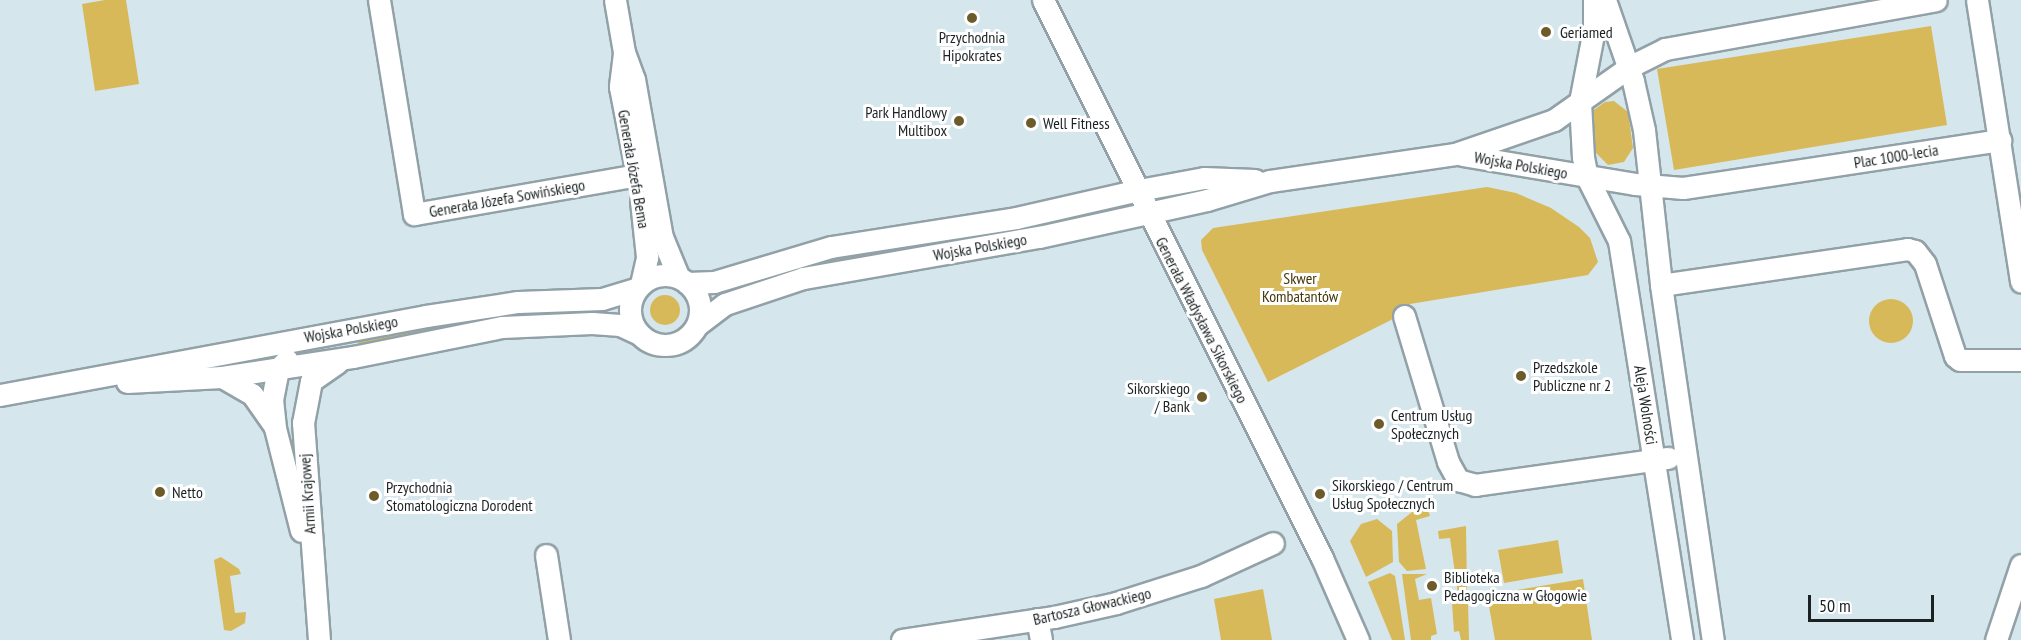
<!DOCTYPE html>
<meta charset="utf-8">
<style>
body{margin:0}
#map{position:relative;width:2021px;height:640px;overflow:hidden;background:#d5e6ec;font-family:"PT Sans Narrow",sans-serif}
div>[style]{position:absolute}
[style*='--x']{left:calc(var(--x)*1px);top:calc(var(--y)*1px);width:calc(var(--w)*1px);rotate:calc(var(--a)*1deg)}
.green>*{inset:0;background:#d8b959}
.round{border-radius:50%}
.roads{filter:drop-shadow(2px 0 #91a1a7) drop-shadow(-2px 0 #91a1a7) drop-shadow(0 2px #91a1a7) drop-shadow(0 -2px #91a1a7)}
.minor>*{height:21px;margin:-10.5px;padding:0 10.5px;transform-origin:10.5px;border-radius:10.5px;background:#fff}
.minor>.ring{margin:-10.5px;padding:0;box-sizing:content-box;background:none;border:21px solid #fff;border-radius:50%}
.dots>*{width:16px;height:16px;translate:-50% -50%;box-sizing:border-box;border:3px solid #fff;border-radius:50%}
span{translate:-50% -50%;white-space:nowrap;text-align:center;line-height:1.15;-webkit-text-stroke:6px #fff;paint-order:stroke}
.poi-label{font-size:16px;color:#1c2224}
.left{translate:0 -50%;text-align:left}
.right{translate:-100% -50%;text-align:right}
.street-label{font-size:16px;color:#1c2224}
.park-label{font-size:16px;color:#44370a}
.scale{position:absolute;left:1808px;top:595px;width:126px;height:27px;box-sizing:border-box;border:3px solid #1c2224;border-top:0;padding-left:8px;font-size:18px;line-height:21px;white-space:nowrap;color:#1c2224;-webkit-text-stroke:4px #fff;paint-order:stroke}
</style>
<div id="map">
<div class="green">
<i style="clip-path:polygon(105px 0,126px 0,139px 84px,95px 91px,82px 4px)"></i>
<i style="clip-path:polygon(1931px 26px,1947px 125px,1674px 170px,1657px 69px)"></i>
<i style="clip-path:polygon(1614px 101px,1628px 112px,1633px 148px,1624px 162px,1608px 165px,1591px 148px,1591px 112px,1605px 102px)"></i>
<i style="clip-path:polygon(1487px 187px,1516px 193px,1551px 208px,1579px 227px,1590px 238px,1598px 262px,1588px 275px,1410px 304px,1391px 320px,1268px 382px,1202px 250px,1201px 240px,1213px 228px)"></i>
<i style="clip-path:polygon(1082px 214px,1082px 217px,814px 266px,739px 288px,738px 285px,811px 262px)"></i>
<i class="round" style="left:650px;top:295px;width:30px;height:30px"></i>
<i class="round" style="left:1869px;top:299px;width:44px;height:44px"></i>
<i style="clip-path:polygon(586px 310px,586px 313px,503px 317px,359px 346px,357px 338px,501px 314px)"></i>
<i style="clip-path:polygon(1428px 510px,1430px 516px,1416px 520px,1426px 569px,1407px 571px,1399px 562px,1397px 524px,1412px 512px)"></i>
<i style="clip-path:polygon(1377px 519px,1392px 531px,1393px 562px,1366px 577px,1350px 541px,1361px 524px)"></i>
<i style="clip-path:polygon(1466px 526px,1467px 590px,1458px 594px,1450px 538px,1439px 539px,1438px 531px)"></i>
<i style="clip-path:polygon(1558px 540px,1563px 573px,1504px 583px,1498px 550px)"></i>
<i style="clip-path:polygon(221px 557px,239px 569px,241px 574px,230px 576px,235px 613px,246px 612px,245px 623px,231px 631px,224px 630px,214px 560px)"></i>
<i style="clip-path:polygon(1390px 573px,1395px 576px,1405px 640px,1392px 640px,1368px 582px)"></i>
<i style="clip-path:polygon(1402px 574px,1427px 574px,1415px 579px,1419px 600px,1431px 598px,1437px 634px,1431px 636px,1431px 640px,1411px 640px)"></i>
<i style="clip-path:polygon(1583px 579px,1592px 640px,1495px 640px,1487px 595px)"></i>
<i style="clip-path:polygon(1263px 589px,1272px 640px,1221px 640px,1214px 599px)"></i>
<i style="clip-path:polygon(1468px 601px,1469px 640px,1461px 640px,1459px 631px,1454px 632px,1452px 603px)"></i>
</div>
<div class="roads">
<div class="minor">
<i style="--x:379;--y:0;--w:217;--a:80.7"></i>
<i style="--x:414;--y:214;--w:226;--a:-9.9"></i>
<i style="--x:615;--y:0;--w:53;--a:80.2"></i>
<i style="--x:624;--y:52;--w:29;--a:70"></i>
<i style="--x:634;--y:79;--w:160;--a:80"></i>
<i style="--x:662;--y:237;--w:44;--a:67.5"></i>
<i style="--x:1043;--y:0;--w:624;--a:63.43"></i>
<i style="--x:1322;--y:558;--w:90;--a:66.3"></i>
<i style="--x:1594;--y:0;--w:29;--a:90"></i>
<i style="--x:1594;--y:29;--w:74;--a:100.9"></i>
<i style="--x:1580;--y:102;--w:55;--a:86.9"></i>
<i style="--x:1583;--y:157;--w:20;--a:79"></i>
<i style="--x:1587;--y:177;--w:72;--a:63.4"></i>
<i style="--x:1619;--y:241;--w:404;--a:81"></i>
<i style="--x:1605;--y:0;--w:86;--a:70.9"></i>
<i style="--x:1633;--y:81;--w:50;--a:77.3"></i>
<i style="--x:1644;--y:130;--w:156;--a:83.7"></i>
<i style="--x:1661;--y:285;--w:359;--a:81.7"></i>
<i style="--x:1977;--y:0;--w:285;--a:81.1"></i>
<i style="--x:624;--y:53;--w:34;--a:97"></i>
<i style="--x:620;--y:87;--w:78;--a:79"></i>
<i style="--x:1462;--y:155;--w:175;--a:9.5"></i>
<i style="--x:1635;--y:184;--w:48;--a:4.8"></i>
<i style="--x:1683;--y:188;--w:321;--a:-8.6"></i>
<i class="ring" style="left:630px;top:275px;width:49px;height:49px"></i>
<i style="--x:687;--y:283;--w:27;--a:-2"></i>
<i style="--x:714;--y:282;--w:122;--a:-16.7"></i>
<i style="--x:831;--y:247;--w:187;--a:-8.9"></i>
<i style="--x:1016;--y:218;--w:126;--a:-12.8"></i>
<i style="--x:1139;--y:190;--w:66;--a:-10.5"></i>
<i style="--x:1204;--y:178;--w:51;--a:2.2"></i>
<i style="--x:641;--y:284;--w:28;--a:-77"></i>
<i style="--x:647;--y:257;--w:56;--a:-96.1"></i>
<i style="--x:1661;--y:285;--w:249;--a:-8.3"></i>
<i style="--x:1907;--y:249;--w:8;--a:14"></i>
<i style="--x:1915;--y:251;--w:16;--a:52"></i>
<i style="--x:1925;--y:264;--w:97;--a:71.9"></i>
<i style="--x:1955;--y:356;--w:6;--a:39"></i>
<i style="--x:1960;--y:360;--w:61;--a:0"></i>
<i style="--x:1404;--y:316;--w:152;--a:73.2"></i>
<i style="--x:1448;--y:462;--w:21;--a:61"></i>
<i style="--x:1458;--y:480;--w:18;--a:16"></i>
<i style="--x:1475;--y:485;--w:195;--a:-8"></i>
<i style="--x:697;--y:325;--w:35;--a:-37"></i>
<i style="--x:725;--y:304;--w:82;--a:-18.4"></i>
<i style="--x:803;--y:278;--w:240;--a:-9.9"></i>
<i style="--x:1039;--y:237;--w:172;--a:-12.4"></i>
<i style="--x:1207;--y:200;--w:66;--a:-16.8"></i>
<i style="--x:1270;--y:181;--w:187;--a:-8.3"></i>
<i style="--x:1455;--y:154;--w:105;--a:-19"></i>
<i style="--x:1554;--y:120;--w:92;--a:-35.2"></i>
<i style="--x:1629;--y:67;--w:40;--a:-26.6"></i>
<i style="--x:1665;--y:49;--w:275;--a:-10.2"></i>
<i style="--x:287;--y:360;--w:13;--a:135"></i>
<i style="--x:278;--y:369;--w:31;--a:101"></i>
<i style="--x:272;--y:399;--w:29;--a:84"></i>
<i style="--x:275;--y:428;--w:106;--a:75.8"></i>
<i style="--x:222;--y:377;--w:34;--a:30"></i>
<i style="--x:252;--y:394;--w:37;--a:55"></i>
<i style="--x:127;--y:382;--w:95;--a:-3"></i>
<i style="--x:222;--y:377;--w:133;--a:-8.7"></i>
<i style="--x:353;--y:357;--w:152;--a:-11.4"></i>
<i style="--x:502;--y:327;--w:90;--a:-2.5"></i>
<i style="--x:592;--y:323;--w:28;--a:4"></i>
<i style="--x:620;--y:325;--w:19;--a:25"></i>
<i style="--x:0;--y:395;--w:433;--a:-10.5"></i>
<i style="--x:426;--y:316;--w:93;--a:-8.7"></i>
<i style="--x:518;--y:302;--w:84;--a:-2"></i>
<i style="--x:602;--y:299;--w:37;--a:-17"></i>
<i style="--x:546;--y:555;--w:86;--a:81.3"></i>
<i style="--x:1037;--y:619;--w:21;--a:79"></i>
<i style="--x:319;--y:640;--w:218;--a:-94.2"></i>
<i style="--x:303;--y:423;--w:43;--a:-79.2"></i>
<i style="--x:311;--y:381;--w:32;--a:-35"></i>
<i style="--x:902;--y:640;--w:154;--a:-8.6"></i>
<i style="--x:1054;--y:617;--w:64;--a:-12.7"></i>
<i style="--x:1116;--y:603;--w:89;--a:-17.6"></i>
<i style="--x:1201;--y:576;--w:79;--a:-24.6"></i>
<i style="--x:1996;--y:640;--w:79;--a:-71.6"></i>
</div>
</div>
<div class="dots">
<i style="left:972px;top:18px;background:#6d5c2a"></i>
<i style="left:1546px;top:32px;background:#6d5c2a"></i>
<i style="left:959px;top:121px;background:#6d5c2a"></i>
<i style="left:1031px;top:123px;background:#6d5c2a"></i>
<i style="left:1521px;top:376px;background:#6d5c2a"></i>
<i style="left:1202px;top:397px;background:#6d5c2a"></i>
<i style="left:1379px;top:424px;background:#6d5c2a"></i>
<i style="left:160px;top:492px;background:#6d5c2a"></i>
<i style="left:1320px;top:494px;background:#6d5c2a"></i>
<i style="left:374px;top:496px;background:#6d5c2a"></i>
<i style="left:1432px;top:586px;background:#6d5c2a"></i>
</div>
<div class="poi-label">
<span class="left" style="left:1560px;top:32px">Geriamed</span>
<span style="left:972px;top:46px">Przychodnia<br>Hipokrates</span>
<span class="right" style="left:947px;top:121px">Park Handlowy<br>Multibox</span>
<span class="left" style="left:1043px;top:123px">Well Fitness</span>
<span class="left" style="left:1533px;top:376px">Przedszkole<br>Publiczne nr 2</span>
<span class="right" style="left:1190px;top:397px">Sikorskiego<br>/ Bank</span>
<span class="left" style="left:1391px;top:424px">Centrum Usług<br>Społecznych</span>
<span class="left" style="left:1332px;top:494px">Sikorskiego / Centrum<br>Usług Społecznych</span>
<span class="left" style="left:386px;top:496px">Przychodnia<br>Stomatologiczna Dorodent</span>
<span class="left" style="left:172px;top:492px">Netto</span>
<span class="left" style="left:1444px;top:586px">Biblioteka<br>Pedagogiczna w Głogowie</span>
</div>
<div class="street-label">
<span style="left:1896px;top:156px;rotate:-9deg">Plac 1000-lecia</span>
<span style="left:1521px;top:165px;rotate:10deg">Wojska Polskiego</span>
<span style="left:634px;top:169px;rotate:80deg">Generała Józefa Bema</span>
<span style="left:507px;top:198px;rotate:-10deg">Generała Józefa Sowińskiego</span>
<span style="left:980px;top:247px;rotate:-10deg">Wojska Polskiego</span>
<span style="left:1202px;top:320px;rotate:63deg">Generała Władysława Sikorskiego</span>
<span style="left:351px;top:329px;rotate:-10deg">Wojska Polskiego</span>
<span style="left:1646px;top:405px;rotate:81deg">Aleja Wolności</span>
<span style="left:307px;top:494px;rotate:-94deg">Armii Krajowej</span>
<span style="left:1092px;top:606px;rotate:-13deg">Bartosza Głowackiego</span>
</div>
<div class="park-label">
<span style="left:1300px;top:287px">Skwer<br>Kombatantów</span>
</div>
<div class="scale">50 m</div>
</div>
